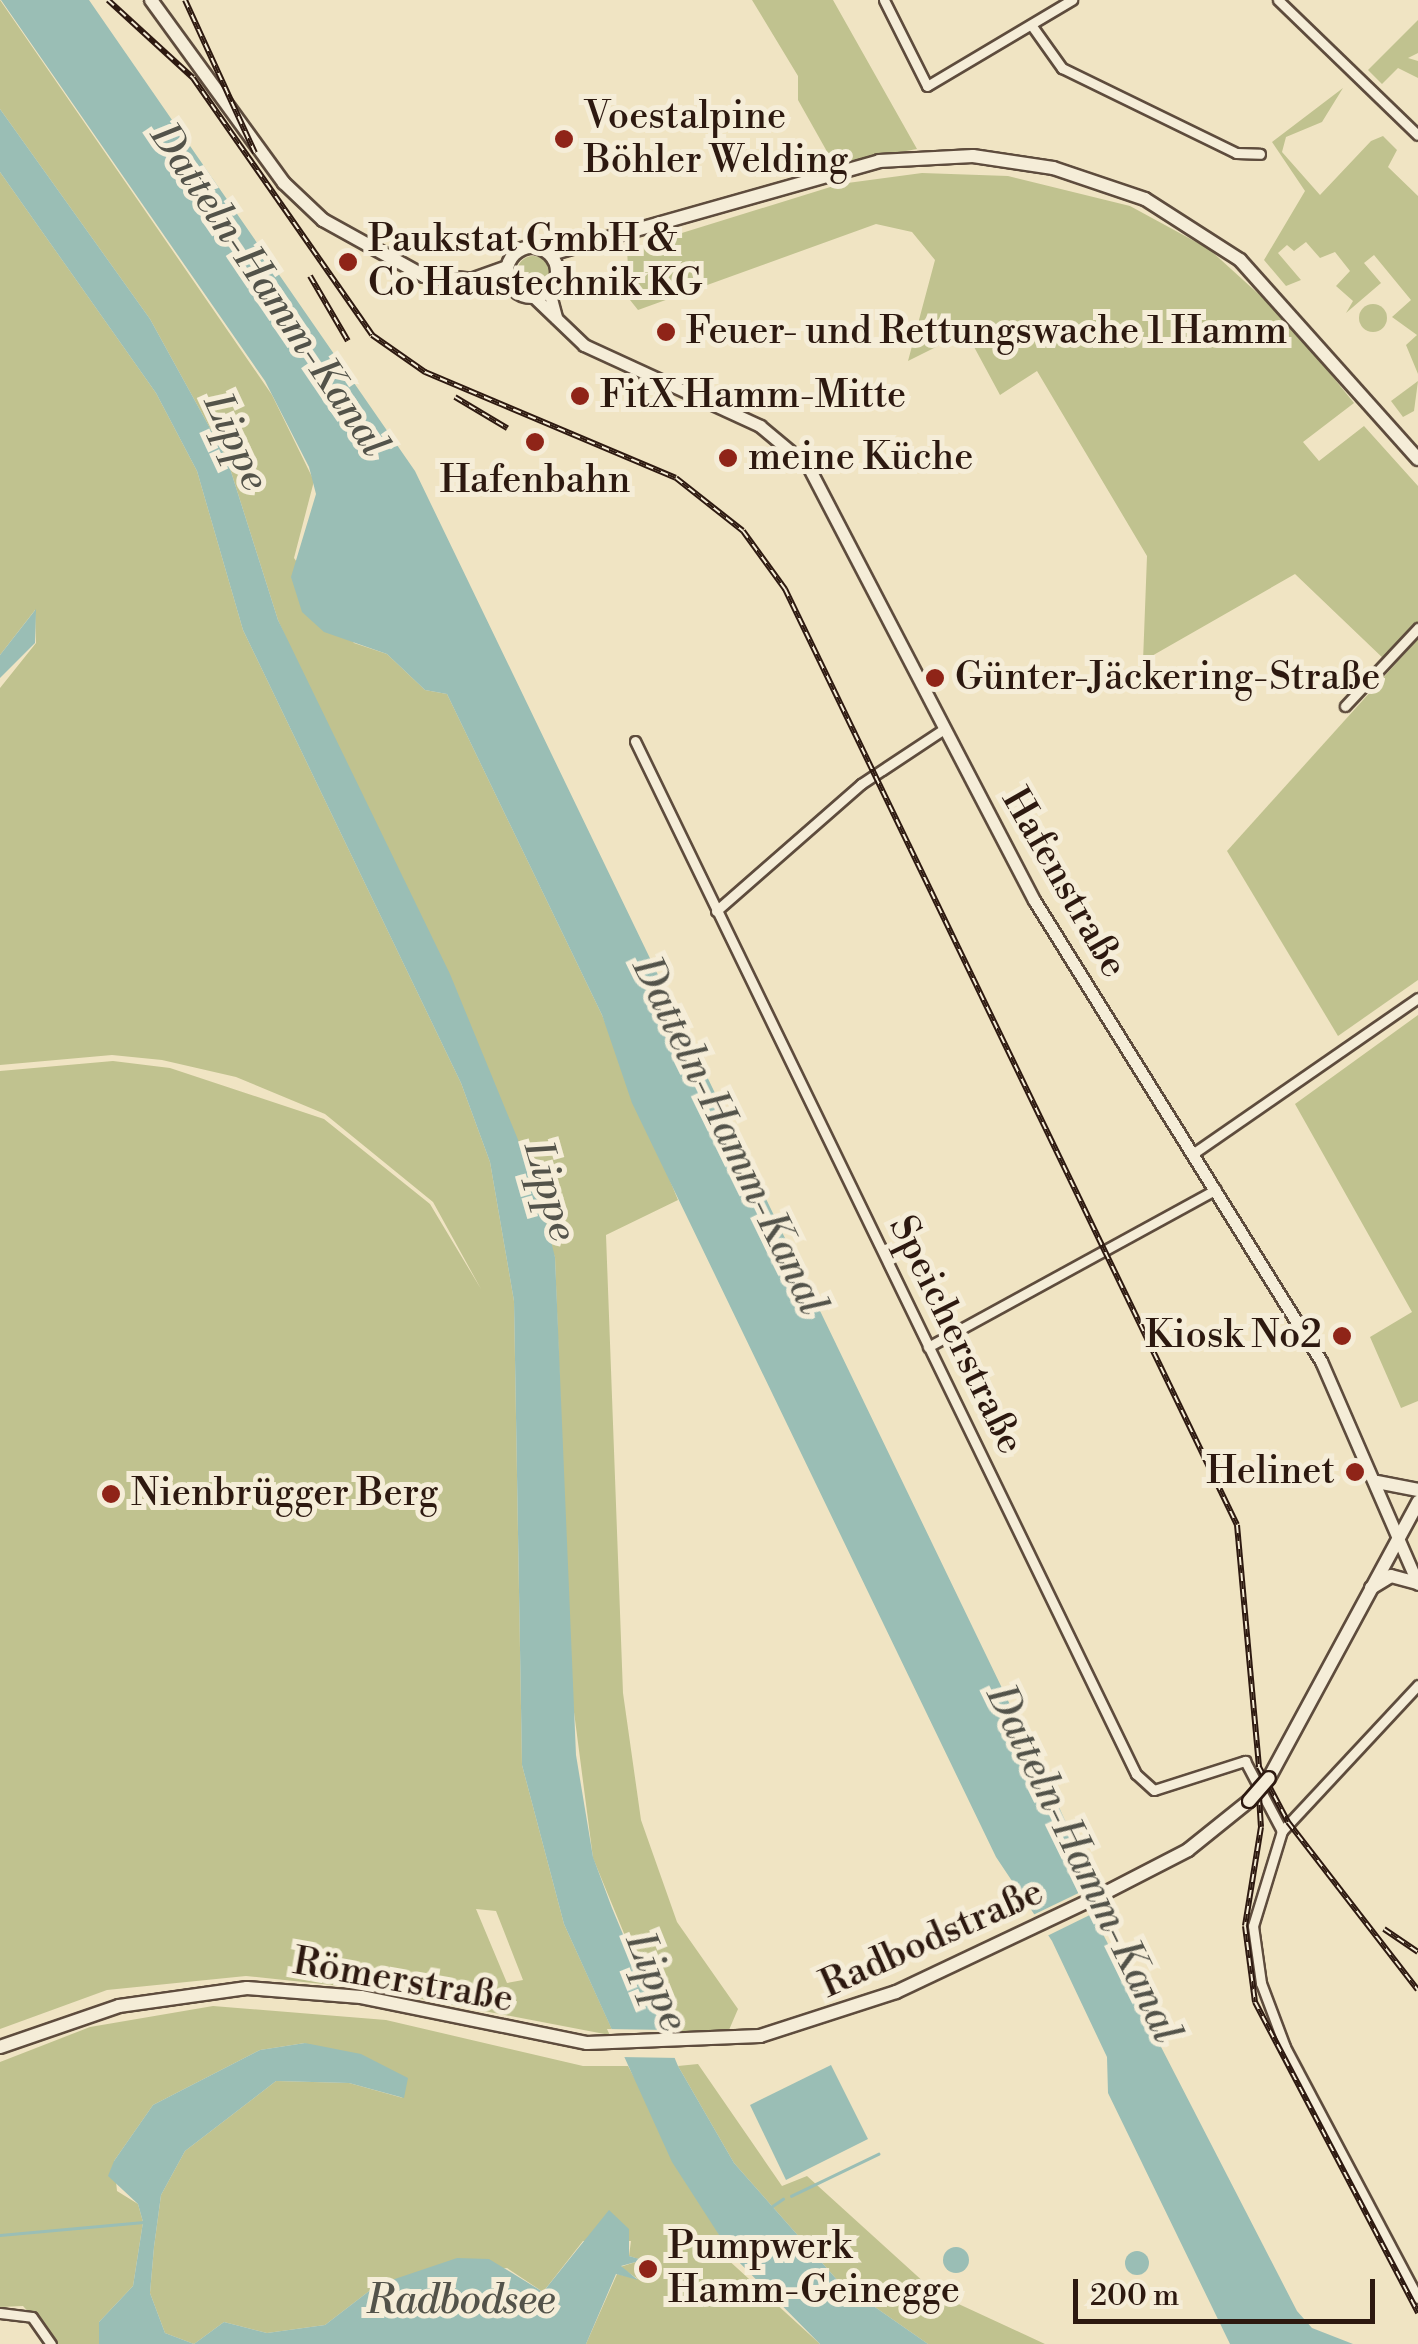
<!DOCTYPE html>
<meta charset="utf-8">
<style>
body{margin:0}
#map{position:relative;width:1418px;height:2344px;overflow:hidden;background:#f0e4c3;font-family:"Libre Bodoni",serif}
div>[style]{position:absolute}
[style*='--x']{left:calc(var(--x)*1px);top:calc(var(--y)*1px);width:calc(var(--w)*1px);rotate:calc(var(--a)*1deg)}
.green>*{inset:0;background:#c0c28f}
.round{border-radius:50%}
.water>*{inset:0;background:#9abeb5}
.pier>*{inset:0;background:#f0e4c3}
.stream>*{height:2.5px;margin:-1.25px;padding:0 1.25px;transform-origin:1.25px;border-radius:1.25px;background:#9abeb5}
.roads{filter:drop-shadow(2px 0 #5e4c3d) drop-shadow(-2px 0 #5e4c3d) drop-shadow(0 2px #5e4c3d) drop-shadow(0 -2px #5e4c3d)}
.minor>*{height:9px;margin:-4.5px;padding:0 4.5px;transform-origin:4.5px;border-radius:4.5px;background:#f5edd8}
.tertiary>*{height:11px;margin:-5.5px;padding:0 5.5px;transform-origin:5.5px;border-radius:5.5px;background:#f5edd8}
.secondary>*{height:12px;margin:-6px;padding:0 6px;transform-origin:6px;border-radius:6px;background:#f5edd8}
.secondary>.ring{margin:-6px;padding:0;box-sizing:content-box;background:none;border:12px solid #f5edd8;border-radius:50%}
.rail>*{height:6px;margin-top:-3px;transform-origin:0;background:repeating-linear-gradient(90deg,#f5edd8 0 8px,#2d1910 0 16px);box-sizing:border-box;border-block:2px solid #2d1910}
.bridges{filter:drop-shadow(2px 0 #2d1910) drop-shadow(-2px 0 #2d1910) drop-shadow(0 2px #2d1910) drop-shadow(0 -2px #2d1910)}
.secondary-bridge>*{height:12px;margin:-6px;padding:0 6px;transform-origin:6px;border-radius:6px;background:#f5edd8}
.dots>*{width:28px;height:28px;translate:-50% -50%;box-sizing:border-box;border:5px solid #f5edd8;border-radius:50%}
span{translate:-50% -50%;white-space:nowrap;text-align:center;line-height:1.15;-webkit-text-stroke:10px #f5edd8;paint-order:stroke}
.poi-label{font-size:38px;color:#2d1910}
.left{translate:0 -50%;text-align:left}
.right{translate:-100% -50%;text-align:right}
.street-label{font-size:38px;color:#2d1910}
.water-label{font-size:40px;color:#53534a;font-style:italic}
.scale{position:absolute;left:1073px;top:2279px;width:302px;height:45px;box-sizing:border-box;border:5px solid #2d1910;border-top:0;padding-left:12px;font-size:30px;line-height:35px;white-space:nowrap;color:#2d1910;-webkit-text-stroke:8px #f5edd8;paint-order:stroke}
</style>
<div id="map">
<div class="green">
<i style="clip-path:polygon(0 0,272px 395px,314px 481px,294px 558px,354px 643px,387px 654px,425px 690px,447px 694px,602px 1015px,678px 1200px,606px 1235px,623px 1693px,641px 1820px,677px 1922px,738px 2009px,729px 2030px,667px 2038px,593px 1858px,571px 1689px,555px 1257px,278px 620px,227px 459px,150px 319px,0 109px)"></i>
<i style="clip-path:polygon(752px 0,833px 0,917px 149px,834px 164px,798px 100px,798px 76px)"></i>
<i style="clip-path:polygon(1418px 20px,1418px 53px,1408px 58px,1418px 61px,1418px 78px,1398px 68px,1382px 84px,1368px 70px)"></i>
<i style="clip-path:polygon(1343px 88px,1322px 122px,1286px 137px,1282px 152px,1320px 195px,1371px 141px,1383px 136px,1397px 150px,1388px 167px,1418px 196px,1418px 374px,1406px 345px,1417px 335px,1392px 317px,1411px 300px,1374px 255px,1364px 263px,1381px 283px,1346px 313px,1353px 301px,1336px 286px,1350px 271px,1335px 252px,1320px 258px,1306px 242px,1294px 251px,1287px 245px,1278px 253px,1301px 280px,1286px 286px,1264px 260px,1305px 191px,1272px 142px)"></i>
<i style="clip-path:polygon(evenodd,0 172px,156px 393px,197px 471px,243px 630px,461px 1083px,490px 1162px,514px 1301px,522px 1765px,564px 1924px,615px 2036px,369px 1989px,246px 1976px,107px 1990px,0 2029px,0 1071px,113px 1061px,170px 1068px,324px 1119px,430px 1204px,481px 1289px,433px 1202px,325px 1114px,236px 1077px,162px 1060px,112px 1055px,0 1065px,0 688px,36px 643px,35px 610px,0 655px,0 172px,476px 1909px,496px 1911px,523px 1980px,507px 1983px,476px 1909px)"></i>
<i style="clip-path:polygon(922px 173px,1008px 176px,1130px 206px,1209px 249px,1285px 318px,1354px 403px,1303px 442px,1319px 461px,1364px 426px,1418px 486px,1418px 626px,1386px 661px,1295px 574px,1143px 661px,1147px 556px,1037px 371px,1000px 395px,966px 332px,908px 361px,935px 260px,912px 232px,876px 224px,638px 310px,630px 300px,627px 250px,840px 184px)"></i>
<i class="round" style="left:517px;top:256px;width:32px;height:32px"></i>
<i class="round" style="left:1359px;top:304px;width:28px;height:28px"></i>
<i style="clip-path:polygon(1418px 381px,1414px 411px,1403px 417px,1391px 401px)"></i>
<i style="clip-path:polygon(1418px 639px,1418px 980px,1338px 1036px,1227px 851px)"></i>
<i style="clip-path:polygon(1418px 1015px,1418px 1401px,1401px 1408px,1370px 1337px,1412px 1312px,1295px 1104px)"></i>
<i style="clip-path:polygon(213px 2006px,386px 2020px,583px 2066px,628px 2066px,721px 2238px,713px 2246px,820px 2344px,586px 2344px,617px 2274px,638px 2279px,620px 2267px,642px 2260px,629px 2256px,631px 2241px,583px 2241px,543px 2292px,507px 2268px,377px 2285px,325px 2325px,267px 2333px,224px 2322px,194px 2344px,165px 2333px,150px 2293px,154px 2247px,161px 2195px,185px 2151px,276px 2081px,349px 2083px,403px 2098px,305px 2043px,260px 2050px,153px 2105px,114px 2161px,117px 2191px,138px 2204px,143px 2222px,133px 2286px,99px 2322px,99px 2344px,58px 2344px,23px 2306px,0 2307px,0 2062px,90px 2027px)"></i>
<i style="clip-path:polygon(698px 2064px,782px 2186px,807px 2176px,937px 2294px,1045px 2344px,928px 2344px,839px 2282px,734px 2163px,678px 2066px)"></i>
</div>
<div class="water">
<i style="clip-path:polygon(1px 0,89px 0,415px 471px,1054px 1796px,1082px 1858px,1089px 1907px,1297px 2311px,1312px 2328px,1353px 2344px,1230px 2344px,1108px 2093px,1107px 2057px,1052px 1941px,996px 1857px,632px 1103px,602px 1015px,447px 694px,425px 690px,387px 654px,324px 632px,302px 612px,291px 577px,316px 494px,309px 467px,265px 381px)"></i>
<i style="clip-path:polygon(0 109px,150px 319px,227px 459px,278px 620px,450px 974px,537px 1186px,555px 1257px,576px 1755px,593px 1857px,612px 1908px,678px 2066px,734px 2163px,839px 2282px,928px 2344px,820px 2344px,730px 2253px,722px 2259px,712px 2246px,721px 2238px,672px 2162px,564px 1924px,522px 1765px,514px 1301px,490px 1162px,461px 1083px,243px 630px,197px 471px,156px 393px,0 172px)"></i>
<i style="clip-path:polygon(36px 609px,35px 643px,0 678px,0 655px)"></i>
<i style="clip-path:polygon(305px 2043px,361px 2054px,408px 2078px,404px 2098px,349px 2083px,276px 2081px,185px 2151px,161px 2195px,154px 2247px,150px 2293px,165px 2333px,194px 2344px,224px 2322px,267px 2333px,325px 2325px,377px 2285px,457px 2258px,489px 2259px,543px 2292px,609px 2210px,629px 2229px,629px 2256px,643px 2260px,621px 2266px,638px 2280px,616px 2274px,586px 2344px,99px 2344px,99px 2322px,133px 2286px,143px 2222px,138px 2204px,108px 2176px,114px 2161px,153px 2105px,260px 2050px)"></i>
<i style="clip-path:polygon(831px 2065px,868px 2139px,786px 2180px,750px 2105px)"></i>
<i class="round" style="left:943px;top:2247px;width:26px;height:26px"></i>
<i class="round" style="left:1125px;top:2251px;width:24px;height:24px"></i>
</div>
<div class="pier">
<i style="clip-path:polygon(1091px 1887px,1100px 1910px,1045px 1937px,1033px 1915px)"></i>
<i style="clip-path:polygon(607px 2029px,669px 2030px,680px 2058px,620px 2057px)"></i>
</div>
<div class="stream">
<i style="--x:791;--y:2196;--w:97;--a:-25.8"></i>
<i style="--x:768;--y:2209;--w:18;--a:-34"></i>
<i style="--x:0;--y:2235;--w:144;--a:-5.2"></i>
</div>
<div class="roads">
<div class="minor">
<i style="--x:884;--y:0;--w:96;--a:63.4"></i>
<i style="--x:927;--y:86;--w:169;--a:-30.7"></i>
<i style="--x:1278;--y:0;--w:194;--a:44"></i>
<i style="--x:1032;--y:26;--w:52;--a:54.5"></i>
<i style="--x:1062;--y:68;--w:194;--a:26"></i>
<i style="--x:1236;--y:153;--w:24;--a:2"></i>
<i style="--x:1345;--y:706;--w:107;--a:-46.9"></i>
<i style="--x:635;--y:741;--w:1148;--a:64.13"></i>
<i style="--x:1136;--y:1774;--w:24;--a:42"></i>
<i style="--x:1154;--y:1790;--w:96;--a:-17.7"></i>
<i style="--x:1245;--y:1761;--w:79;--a:62.1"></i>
<i style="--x:716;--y:911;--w:193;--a:-41.2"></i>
<i style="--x:861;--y:784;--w:100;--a:-33.5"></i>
<i style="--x:1194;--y:1153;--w:272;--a:-34.7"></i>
<i style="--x:928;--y:1347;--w:328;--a:-28.7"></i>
<i style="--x:1418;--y:1685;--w:200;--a:133"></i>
<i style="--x:1282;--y:1831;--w:99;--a:107"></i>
<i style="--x:1253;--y:1926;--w:58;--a:82"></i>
<i style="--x:1261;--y:1983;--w:68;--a:69.4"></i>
<i style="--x:1285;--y:2047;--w:284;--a:62.1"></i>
<i style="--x:0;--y:2313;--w:32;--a:7"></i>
<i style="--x:32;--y:2317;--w:33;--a:55"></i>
</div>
<div class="tertiary">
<i style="--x:549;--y:291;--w:28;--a:75"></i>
<i style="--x:535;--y:298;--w:68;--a:43.8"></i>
<i style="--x:584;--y:345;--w:194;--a:24.7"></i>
<i style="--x:760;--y:426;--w:62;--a:39.8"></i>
<i style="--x:808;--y:466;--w:489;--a:62.5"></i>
<i style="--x:1034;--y:900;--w:543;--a:58.1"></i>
<i style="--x:1321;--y:1361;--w:243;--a:66.5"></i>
</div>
<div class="secondary">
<i style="--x:151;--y:0;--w:226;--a:54"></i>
<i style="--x:284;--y:183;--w:54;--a:43.5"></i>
<i style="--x:323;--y:220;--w:115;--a:29"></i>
<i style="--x:424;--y:276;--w:85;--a:4"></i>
<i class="ring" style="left:507px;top:247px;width:38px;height:38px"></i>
<i style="--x:551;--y:254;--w:341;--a:-15.8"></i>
<i style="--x:879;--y:161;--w:94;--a:-3"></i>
<i style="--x:973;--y:156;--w:81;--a:8.5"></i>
<i style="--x:1053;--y:168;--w:97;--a:18.6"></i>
<i style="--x:1145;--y:199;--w:113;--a:32.7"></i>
<i style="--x:1240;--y:260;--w:267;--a:48.2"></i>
<i style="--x:474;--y:279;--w:35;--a:-20"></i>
<i style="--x:1377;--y:1482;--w:42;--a:11"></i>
<i style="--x:1371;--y:1588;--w:23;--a:-31"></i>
<i style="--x:1391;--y:1576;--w:28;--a:15"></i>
<i style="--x:1269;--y:1778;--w:314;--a:-61.6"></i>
<i style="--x:0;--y:2047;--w:126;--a:-19"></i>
<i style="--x:119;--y:2006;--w:129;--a:-8"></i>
<i style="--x:247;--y:1988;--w:114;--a:4.5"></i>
<i style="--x:361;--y:1997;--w:231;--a:11.5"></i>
<i style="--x:587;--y:2043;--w:173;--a:-2.3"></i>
<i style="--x:760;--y:2036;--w:143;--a:-17.9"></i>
<i style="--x:896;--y:1992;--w:227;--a:-25.3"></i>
<i style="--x:1101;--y:1895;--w:98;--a:-27.3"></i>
<i style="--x:1188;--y:1850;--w:78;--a:-38.8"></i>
</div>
</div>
<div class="rail">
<i style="--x:108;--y:0;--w:115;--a:42.5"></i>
<i style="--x:193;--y:78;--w:313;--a:55.1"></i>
<i style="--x:372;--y:335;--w:65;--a:34.9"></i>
<i style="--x:425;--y:372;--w:272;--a:22.9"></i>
<i style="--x:676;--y:478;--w:85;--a:38.3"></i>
<i style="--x:743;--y:531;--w:72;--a:54.1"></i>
<i style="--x:785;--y:589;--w:1039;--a:64.22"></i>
<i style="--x:1237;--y:1525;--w:243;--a:84.8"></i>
<i style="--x:1259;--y:1767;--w:62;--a:62.2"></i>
<i style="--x:1288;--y:1822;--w:212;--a:52.3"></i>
<i style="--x:185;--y:0;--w:168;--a:65.4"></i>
<i style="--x:310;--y:276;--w:75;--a:59.7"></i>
<i style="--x:455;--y:397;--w:61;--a:30.8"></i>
<i style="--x:1258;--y:1781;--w:46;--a:86.3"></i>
<i style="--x:1261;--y:1827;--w:100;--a:99.2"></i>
<i style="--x:1245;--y:1926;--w:77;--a:82.5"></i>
<i style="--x:1255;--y:2002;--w:351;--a:62.3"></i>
<i style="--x:1384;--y:1929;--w:41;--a:34.1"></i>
</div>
<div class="bridges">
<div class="secondary-bridge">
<i style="--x:1249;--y:1801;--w:30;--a:-49"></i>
</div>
</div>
<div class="dots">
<i style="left:564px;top:139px;background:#8f2418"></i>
<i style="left:348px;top:262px;background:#8f2418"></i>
<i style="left:666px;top:332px;background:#8f2418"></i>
<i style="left:580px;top:396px;background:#8f2418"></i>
<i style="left:535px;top:442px;background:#8f2418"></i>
<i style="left:728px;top:458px;background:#8f2418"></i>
<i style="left:935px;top:678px;background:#8f2418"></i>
<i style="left:1342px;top:1336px;background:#8f2418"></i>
<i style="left:1355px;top:1472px;background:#8f2418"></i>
<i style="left:111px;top:1494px;background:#8f2418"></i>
<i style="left:648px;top:2269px;background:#8f2418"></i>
</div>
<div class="poi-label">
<span class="left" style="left:584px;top:139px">Voestalpine<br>Böhler Welding</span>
<span class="left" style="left:368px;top:262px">Paukstat GmbH &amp;<br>Co Haustechnik KG</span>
<span class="left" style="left:686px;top:332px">Feuer- und Rettungswache 1 Hamm</span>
<span class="left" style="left:600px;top:396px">FitX Hamm-Mitte</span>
<span class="left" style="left:748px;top:458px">meine Küche</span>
<span style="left:535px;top:481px">Hafenbahn</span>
<span class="left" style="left:955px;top:678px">Günter-Jäckering-Straße</span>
<span class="right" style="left:1322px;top:1336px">Kiosk No2</span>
<span class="right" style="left:1335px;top:1472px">Helinet</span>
<span class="left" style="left:131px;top:1494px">Nienbrügger Berg</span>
<span class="left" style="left:668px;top:2269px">Pumpwerk<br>Hamm-Geinegge</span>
</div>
<div class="street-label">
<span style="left:1064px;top:883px;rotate:60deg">Hafenstraße</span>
<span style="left:956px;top:1335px;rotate:64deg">Speicherstraße</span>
<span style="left:932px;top:1939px;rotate:-24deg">Radbodstraße</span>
<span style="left:403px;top:1981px;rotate:10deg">Römerstraße</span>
</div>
<div class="water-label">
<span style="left:269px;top:290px;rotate:56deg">Datteln-Hamm-Kanal</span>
<span style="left:236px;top:442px;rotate:65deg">Lippe</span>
<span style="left:729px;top:1136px;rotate:64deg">Datteln-Hamm-Kanal</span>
<span style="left:550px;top:1191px;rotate:74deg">Lippe</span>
<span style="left:1083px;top:1864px;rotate:64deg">Datteln-Hamm-Kanal</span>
<span style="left:656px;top:1982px;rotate:68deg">Lippe</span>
<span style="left:461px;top:2301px">Radbodsee</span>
</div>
<div class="scale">200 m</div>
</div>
